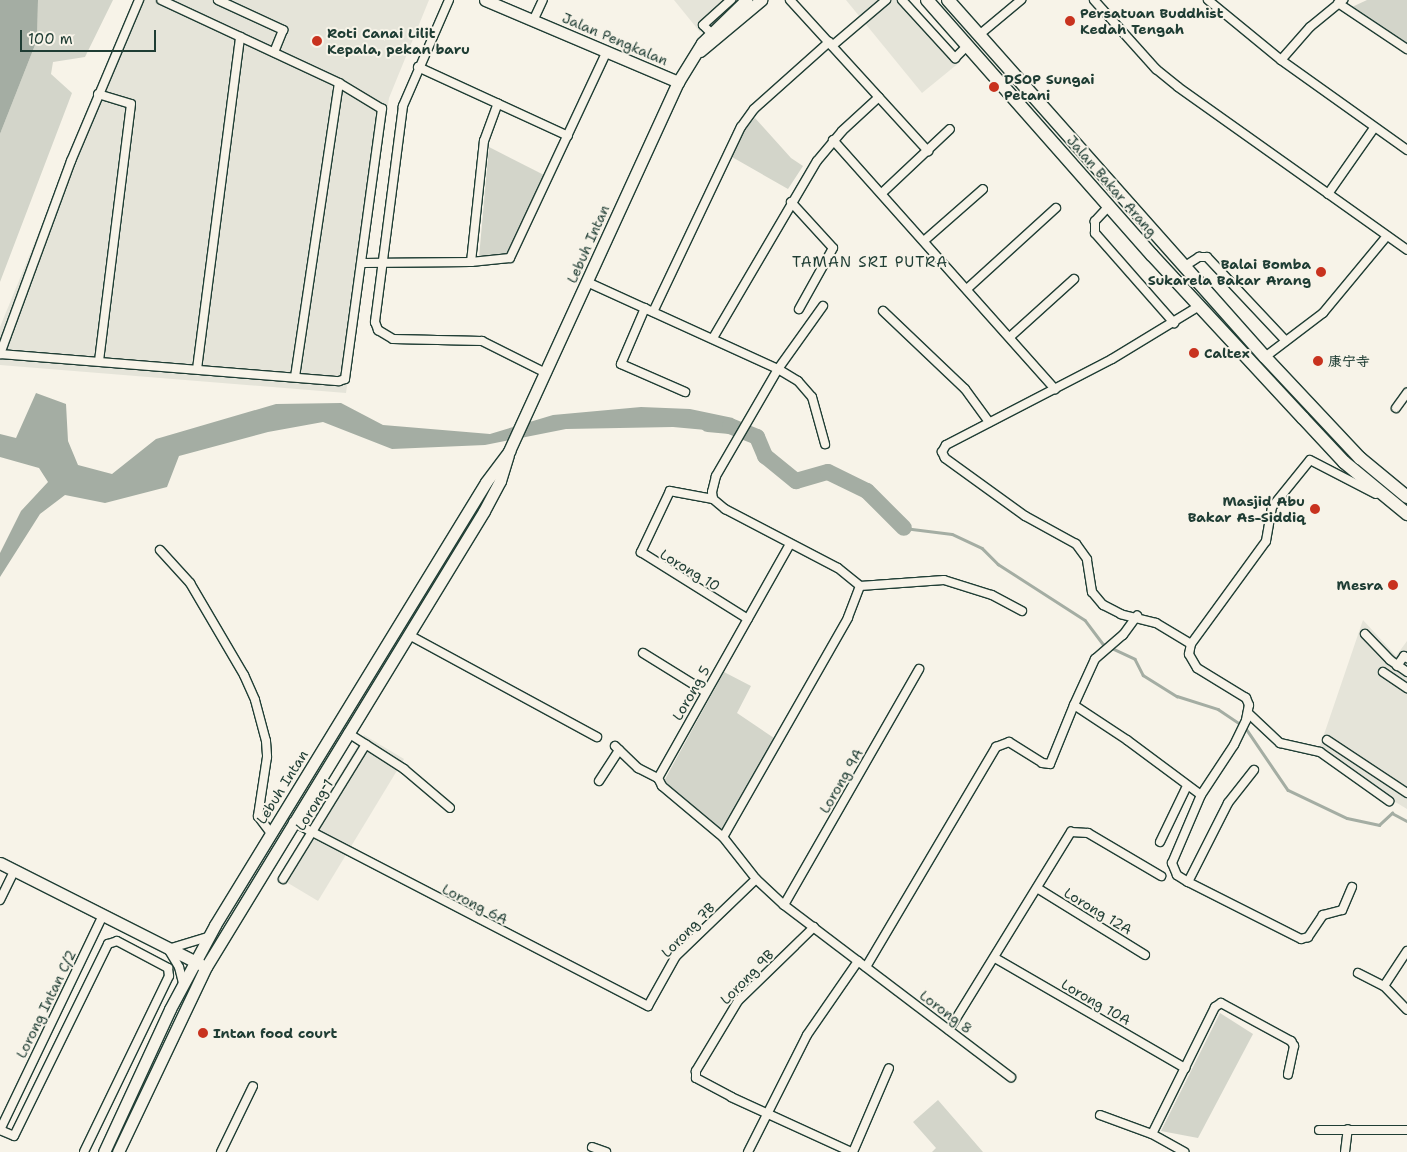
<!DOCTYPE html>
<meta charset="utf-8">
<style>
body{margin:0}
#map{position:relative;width:1407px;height:1152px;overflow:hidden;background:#f7f3e8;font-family:"Shantell Sans","LXGW WenKai TC",sans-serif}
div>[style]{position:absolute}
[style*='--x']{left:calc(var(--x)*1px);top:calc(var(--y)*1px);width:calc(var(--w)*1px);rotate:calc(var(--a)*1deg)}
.built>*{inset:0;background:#e5e4d9}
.green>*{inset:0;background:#d3d5ca}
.water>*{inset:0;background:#a4ada3}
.stream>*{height:2.5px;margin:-1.25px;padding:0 1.25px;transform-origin:1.25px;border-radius:1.25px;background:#a4ada3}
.river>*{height:16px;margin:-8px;padding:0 8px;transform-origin:8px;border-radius:8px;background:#a4ada3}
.roads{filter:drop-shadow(1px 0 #1f3d34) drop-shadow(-1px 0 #1f3d34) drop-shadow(0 1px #1f3d34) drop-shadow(0 -1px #1f3d34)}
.street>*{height:8px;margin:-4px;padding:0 4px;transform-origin:4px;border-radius:4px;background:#f7f3e8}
.secondary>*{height:11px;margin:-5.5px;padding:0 5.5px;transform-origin:5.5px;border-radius:5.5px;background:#f7f3e8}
.primary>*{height:12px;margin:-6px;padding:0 6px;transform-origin:6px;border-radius:6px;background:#f7f3e8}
.dots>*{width:14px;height:14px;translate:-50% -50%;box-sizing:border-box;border:2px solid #f7f3e8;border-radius:50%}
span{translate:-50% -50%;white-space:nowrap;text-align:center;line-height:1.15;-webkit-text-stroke:4px #f7f3e8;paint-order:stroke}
.poi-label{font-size:14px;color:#1f3d34;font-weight:700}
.left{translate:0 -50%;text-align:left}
.right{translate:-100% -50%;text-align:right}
.street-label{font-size:14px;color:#1f3d34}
.neighbourhood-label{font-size:15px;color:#1f3d34;letter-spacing:1px}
.scale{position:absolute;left:20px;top:30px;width:136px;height:22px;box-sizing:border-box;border:2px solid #1f3d34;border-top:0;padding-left:6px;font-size:15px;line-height:18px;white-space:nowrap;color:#1f3d34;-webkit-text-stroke:4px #f7f3e8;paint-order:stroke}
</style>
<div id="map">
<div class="built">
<i style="clip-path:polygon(134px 0,429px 0,389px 98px,346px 393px,0 365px,0 327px)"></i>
<i style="clip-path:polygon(674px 0,737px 0,700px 32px)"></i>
<i style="clip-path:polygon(846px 0,909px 0,960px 62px,922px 93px)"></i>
<i style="clip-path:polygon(1363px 620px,1396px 656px,1407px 641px,1407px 809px,1317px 755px)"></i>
<i style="clip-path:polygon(364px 735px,404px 759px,318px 901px,278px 877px)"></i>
</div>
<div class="green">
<i style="clip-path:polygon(38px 0,113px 0,85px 57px,53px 62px,51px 74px,72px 93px,0 282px,0 134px,37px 40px)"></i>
<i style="clip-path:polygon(1367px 0,1407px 0,1407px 43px,1352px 7px)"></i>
<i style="clip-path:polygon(755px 118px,791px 158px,803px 166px,788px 189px,732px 157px,743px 130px)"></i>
<i style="clip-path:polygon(489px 147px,544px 175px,512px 249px,501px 257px,486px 258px,479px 257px)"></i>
<i style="clip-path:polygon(724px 672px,751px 686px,737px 713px,774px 738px,723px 833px,664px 781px)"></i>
<i style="clip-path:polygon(1220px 1013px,1253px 1034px,1198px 1138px,1161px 1131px)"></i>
<i style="clip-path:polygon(938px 1100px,983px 1152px,932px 1152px,936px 1148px,913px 1122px)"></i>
</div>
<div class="water">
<i style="clip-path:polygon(0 0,38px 0,37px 40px,0 134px)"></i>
<i style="clip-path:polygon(36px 393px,66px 404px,68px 441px,78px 465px,112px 474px,156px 439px,276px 404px,341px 403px,383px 425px,490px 434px,553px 415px,641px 407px,690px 409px,733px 418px,728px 432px,673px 427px,566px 429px,485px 445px,392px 449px,323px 422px,268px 432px,179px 456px,167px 487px,105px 503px,65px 495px,40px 514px,0 577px,0 553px,21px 511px,48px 482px,39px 468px,0 457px,0 434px,16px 438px)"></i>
</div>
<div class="stream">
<i style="--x:904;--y:528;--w:48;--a:7.1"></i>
<i style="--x:952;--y:534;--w:33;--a:25"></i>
<i style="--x:982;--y:548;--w:23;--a:45"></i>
<i style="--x:998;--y:564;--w:103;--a:32.8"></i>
<i style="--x:1085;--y:620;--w:30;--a:53"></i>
<i style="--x:1103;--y:644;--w:35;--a:25"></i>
<i style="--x:1135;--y:659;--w:18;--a:63"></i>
<i style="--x:1143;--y:675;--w:40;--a:32"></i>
<i style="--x:1177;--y:696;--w:43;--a:17.6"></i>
<i style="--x:1218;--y:709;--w:32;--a:34"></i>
<i style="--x:1245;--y:727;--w:76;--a:55.7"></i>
<i style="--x:1288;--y:790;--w:65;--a:25.4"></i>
<i style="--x:1347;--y:818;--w:33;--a:12"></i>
<i style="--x:1379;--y:825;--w:18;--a:-43"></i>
<i style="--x:1392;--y:813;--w:17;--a:28"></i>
</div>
<div class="river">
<i style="--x:708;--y:424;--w:22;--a:5"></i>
<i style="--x:730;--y:426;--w:29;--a:22"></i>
<i style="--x:757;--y:437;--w:21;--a:67"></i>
<i style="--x:765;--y:456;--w:40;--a:39"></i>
<i style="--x:796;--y:481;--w:33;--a:-16"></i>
<i style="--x:828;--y:472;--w:43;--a:26"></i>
<i style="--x:867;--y:491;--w:52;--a:45"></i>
</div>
<div class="roads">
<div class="street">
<i style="--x:218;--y:0;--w:72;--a:24.8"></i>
<i style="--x:283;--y:30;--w:24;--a:112"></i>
<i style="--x:449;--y:0;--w:116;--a:113.5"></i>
<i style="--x:403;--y:106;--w:218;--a:97.4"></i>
<i style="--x:375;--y:322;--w:9;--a:69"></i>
<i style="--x:378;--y:330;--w:17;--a:31"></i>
<i style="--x:393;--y:339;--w:89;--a:1.3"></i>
<i style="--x:482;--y:341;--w:72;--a:26.6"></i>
<i style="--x:790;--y:0;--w:205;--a:47.6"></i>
<i style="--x:902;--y:0;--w:79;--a:47.6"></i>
<i style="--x:955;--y:58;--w:17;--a:-45"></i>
<i style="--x:1094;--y:0;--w:93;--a:48.1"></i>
<i style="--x:1156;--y:69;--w:28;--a:39"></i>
<i style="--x:1178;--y:87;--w:281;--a:35.4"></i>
<i style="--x:1208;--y:0;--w:94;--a:39.4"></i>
<i style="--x:1281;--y:60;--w:155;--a:35.5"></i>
<i style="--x:1338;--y:3;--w:83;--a:33.7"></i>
<i style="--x:533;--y:21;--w:23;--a:-65"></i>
<i style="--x:711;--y:33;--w:11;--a:-135"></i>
<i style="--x:703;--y:25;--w:38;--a:-42"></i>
<i style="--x:979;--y:35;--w:55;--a:-39.8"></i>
<i style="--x:832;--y:46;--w:71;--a:-40.4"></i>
<i style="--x:1281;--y:60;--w:44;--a:-48.7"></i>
<i style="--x:1310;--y:27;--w:43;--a:-39.3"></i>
<i style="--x:418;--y:67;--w:165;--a:24.7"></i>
<i style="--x:98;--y:94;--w:34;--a:17"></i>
<i style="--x:131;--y:104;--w:259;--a:97.1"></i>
<i style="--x:833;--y:140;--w:334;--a:48.3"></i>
<i style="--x:882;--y:193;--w:93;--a:-43.3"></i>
<i style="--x:1328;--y:194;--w:80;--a:-55.1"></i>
<i style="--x:791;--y:202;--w:62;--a:47.6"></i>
<i style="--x:833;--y:248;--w:70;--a:119.1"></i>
<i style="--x:1109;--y:206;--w:21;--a:133"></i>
<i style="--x:1095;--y:221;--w:12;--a:90"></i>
<i style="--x:1095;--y:233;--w:120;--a:48.7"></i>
<i style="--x:925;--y:240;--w:77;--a:-41.3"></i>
<i style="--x:471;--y:262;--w:122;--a:-83.9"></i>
<i style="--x:484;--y:141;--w:40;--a:-69.8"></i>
<i style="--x:363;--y:263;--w:108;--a:-0.5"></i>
<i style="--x:471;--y:262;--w:39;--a:-6"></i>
<i style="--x:510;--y:258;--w:226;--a:-64.9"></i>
<i style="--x:1185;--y:266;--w:17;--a:-33"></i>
<i style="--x:1199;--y:257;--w:8;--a:0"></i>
<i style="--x:1207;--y:257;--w:115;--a:46.8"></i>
<i style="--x:587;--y:282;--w:210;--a:24.5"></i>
<i style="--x:778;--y:369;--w:124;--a:120.1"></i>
<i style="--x:716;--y:476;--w:16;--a:104"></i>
<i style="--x:712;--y:492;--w:7;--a:82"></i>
<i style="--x:713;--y:499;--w:16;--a:40"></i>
<i style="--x:725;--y:509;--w:127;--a:27.6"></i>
<i style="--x:838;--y:568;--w:28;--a:39"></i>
<i style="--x:860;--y:586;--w:34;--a:111"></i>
<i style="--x:848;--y:618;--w:252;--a:119.7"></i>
<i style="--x:968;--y:288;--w:119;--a:-42.3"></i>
<i style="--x:823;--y:306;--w:77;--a:125.5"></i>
<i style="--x:778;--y:369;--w:23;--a:31"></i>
<i style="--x:798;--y:381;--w:21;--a:49"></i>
<i style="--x:812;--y:397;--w:49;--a:74.5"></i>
<i style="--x:645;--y:308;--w:61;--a:113.2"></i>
<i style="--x:621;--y:364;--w:70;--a:23.6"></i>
<i style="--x:883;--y:311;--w:113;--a:43.6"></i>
<i style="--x:965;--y:389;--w:41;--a:54"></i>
<i style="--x:653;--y:312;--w:205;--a:-64.6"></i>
<i style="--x:741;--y:127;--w:22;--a:-54"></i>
<i style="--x:754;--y:109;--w:101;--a:-41.8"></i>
<i style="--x:1011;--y:336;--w:85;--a:-42.1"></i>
<i style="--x:713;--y:338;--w:205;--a:-59.6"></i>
<i style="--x:817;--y:161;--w:39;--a:-50"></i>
<i style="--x:842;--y:131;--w:50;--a:-42.6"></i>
<i style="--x:0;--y:354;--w:340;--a:4.6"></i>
<i style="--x:339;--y:381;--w:6;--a:-18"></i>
<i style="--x:345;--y:379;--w:273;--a:-82.2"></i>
<i style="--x:382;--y:109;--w:50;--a:-148.8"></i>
<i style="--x:339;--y:83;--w:196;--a:-155"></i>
<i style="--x:0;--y:354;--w:206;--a:-69.8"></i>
<i style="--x:71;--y:161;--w:175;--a:-67.1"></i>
<i style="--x:1265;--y:357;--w:73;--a:-37.2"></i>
<i style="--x:1323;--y:313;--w:100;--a:-50.3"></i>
<i style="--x:197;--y:369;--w:335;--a:-82.6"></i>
<i style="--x:295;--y:377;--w:297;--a:-81.5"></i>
<i style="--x:1396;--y:408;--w:19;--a:-54"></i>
<i style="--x:713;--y:499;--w:44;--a:-169.5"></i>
<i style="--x:670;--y:491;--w:68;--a:115.4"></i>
<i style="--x:641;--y:552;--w:126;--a:32.1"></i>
<i style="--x:790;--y:544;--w:269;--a:119.4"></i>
<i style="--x:658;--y:778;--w:9;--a:63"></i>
<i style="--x:662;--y:786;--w:80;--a:39.9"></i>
<i style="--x:723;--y:837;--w:53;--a:51.8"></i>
<i style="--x:756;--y:879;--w:38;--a:43"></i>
<i style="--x:784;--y:905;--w:285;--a:37.2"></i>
<i style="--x:160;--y:550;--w:45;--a:47.7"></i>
<i style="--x:190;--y:583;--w:107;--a:59.6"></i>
<i style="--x:244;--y:675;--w:27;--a:66"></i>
<i style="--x:255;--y:700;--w:42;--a:75"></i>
<i style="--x:266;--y:741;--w:16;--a:86"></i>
<i style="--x:267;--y:757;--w:60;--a:98.7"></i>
<i style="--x:258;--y:816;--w:21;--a:53"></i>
<i style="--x:860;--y:586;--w:84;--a:-4.1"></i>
<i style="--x:944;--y:580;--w:50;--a:17.4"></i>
<i style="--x:992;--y:595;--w:34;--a:28"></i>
<i style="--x:1365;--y:634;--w:36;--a:46"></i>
<i style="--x:1390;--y:660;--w:21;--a:35"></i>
<i style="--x:409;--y:635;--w:214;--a:28.5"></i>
<i style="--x:1191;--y:644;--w:41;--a:-149"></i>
<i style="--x:1156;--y:623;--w:36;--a:-166"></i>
<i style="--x:1121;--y:614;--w:20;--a:-153"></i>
<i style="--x:1103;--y:605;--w:17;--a:-130"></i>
<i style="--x:1092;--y:592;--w:33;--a:-99"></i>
<i style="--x:1087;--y:559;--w:19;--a:-126"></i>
<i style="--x:1076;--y:544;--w:58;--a:-151.2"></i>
<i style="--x:1025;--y:516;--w:99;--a:-144.1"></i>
<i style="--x:945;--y:458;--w:7;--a:-117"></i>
<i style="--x:942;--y:452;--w:8;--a:-60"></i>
<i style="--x:946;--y:445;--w:187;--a:-27.4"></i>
<i style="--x:1112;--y:359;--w:102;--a:-31.3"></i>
<i style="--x:643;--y:653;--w:74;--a:31.8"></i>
<i style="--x:1397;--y:666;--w:12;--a:-55"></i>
<i style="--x:1404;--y:656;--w:4;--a:34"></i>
<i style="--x:1383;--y:672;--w:29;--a:34"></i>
<i style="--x:1074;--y:705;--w:51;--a:-65.5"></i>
<i style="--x:1095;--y:659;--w:37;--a:-41"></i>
<i style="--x:1123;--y:635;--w:24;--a:-54"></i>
<i style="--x:1248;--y:713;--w:44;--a:43.2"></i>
<i style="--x:1280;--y:743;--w:41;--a:12.7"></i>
<i style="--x:1320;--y:752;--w:85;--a:35.4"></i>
<i style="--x:348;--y:733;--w:67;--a:32.7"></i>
<i style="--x:404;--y:769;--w:60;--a:40.3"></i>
<i style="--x:1327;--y:740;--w:96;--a:33.5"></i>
<i style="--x:615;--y:746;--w:32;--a:44"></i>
<i style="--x:638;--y:768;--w:22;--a:27"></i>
<i style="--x:599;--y:781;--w:37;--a:-57"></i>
<i style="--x:293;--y:822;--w:400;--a:27.4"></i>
<i style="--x:648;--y:1006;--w:57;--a:-60.8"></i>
<i style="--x:676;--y:956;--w:111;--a:-43.9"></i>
<i style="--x:1160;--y:842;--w:62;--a:-64.3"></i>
<i style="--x:283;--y:879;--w:158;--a:-58.4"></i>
<i style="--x:1188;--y:882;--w:89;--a:-63.1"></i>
<i style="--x:1228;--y:803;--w:42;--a:-51.8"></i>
<i style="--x:1352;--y:887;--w:25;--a:113"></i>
<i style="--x:1342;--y:910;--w:20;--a:165"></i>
<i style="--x:1323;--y:915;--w:27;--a:124"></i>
<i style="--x:1308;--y:937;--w:7;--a:164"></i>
<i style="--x:1301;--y:939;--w:127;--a:-153.2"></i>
<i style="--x:1188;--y:882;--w:13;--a:-148"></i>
<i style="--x:1177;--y:875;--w:13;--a:-113"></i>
<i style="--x:1172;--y:863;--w:74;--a:-66.9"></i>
<i style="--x:1201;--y:795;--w:60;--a:-56.6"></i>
<i style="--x:1234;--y:745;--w:28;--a:-64"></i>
<i style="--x:1246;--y:720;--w:15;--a:-79"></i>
<i style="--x:1249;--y:705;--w:8;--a:-113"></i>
<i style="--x:1246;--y:698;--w:57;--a:-148.5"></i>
<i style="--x:1197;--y:668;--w:16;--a:-120"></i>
<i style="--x:1189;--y:654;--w:10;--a:-79"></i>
<i style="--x:1191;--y:644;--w:127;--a:-53.9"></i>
<i style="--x:1266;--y:541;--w:35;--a:-80"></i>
<i style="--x:1272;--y:507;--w:60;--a:-51"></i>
<i style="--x:1310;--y:460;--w:74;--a:27.3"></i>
<i style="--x:1037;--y:888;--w:127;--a:31.8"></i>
<i style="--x:0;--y:900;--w:32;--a:-64"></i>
<i style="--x:784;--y:905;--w:272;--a:-60.2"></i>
<i style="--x:814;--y:927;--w:106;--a:135.8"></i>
<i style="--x:738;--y:1001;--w:82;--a:121"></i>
<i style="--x:696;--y:1071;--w:7;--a:90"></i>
<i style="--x:696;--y:1078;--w:40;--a:28"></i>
<i style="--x:731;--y:1097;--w:132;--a:24.6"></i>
<i style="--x:995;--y:958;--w:220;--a:30.1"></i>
<i style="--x:866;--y:967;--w:256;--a:-59.4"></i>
<i style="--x:996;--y:747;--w:14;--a:-21"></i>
<i style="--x:1009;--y:742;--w:39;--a:32"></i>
<i style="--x:1042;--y:763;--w:8;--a:7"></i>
<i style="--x:1050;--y:764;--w:64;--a:-67.9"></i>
<i style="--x:1074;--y:705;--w:64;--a:33.4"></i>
<i style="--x:1127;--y:740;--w:92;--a:36.6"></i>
<i style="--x:1358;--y:973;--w:29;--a:27"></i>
<i style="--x:1384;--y:986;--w:33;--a:46"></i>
<i style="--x:183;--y:983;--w:16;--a:-104"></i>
<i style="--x:179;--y:967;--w:21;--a:-121"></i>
<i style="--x:168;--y:949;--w:42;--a:-16.7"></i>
<i style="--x:1384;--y:986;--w:42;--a:-56.7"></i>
<i style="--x:949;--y:1030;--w:233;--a:-58.4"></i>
<i style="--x:1071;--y:832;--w:17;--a:3"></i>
<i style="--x:1088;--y:833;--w:85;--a:30.5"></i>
<i style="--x:1100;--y:1115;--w:55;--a:20.1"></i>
<i style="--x:1152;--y:1134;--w:142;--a:-63.6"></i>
<i style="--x:1215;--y:1007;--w:7;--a:-34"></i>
<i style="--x:1221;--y:1003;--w:80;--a:28.5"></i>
<i style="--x:1291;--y:1041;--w:6;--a:59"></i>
<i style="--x:1294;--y:1046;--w:29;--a:102"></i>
<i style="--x:0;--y:1130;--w:15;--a:23"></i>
<i style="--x:14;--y:1136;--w:214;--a:-63.9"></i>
<i style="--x:108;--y:944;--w:9;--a:-18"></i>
<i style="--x:117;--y:941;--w:58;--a:27.9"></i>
<i style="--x:168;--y:968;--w:8;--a:83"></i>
<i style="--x:169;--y:976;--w:195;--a:115.8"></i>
<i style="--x:0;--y:1130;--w:236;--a:-64.4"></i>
<i style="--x:1319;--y:1130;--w:88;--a:0"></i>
<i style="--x:1152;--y:1134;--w:37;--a:29"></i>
<i style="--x:592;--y:1147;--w:15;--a:20"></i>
<i style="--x:221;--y:1152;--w:73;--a:-64.1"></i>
<i style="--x:748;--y:1152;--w:131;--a:-63.2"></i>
<i style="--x:807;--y:1035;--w:90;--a:-55.4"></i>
<i style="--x:853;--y:1152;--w:91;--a:-66.8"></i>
<i style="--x:1345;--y:1152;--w:23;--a:-83"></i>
</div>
<div class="secondary">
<i style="--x:485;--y:0;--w:210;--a:23"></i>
<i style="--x:700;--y:51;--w:80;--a:-39.9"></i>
<i style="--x:0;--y:863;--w:224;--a:26.8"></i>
<i style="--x:104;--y:1152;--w:157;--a:-65.2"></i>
<i style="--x:170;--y:1009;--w:95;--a:-61.8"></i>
<i style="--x:215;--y:925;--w:519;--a:-58.54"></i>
<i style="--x:486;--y:482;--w:39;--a:-53"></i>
<i style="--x:509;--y:451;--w:406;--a:-65.4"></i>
<i style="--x:678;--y:82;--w:46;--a:-58.4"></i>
<i style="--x:702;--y:43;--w:62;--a:-44.3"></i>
<i style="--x:118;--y:1152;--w:205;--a:-64.6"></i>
<i style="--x:206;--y:967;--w:534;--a:-58.63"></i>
<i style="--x:484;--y:511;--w:34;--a:-62"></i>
<i style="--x:500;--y:481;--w:27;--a:-73"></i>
</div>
<div class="primary">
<i style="--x:927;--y:0;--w:340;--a:48.6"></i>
<i style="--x:1152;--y:255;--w:222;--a:47.2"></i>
<i style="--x:1303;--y:418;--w:60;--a:47"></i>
<i style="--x:1344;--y:462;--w:82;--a:39.5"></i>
<i style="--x:948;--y:0;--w:477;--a:48.4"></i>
<i style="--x:1265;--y:357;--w:139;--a:46.8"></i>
<i style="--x:1360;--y:458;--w:61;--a:39.7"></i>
</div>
</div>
<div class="dots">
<i style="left:1070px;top:21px;background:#c8321e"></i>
<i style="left:317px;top:41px;background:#c8321e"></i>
<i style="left:994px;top:87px;background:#c8321e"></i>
<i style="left:1321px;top:272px;background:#c8321e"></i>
<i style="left:1194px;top:353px;background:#c8321e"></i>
<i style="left:1318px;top:361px;background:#c8321e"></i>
<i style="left:1315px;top:509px;background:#c8321e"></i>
<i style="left:1393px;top:585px;background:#c8321e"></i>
<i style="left:203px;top:1033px;background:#c8321e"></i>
</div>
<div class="poi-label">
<span class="left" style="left:1080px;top:21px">Persatuan Buddhist<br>Kedah Tengah</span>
<span class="left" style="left:327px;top:41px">Roti Canai Lilit<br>Kepala, pekan baru</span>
<span class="left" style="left:1004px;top:87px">DSOP Sungai<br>Petani</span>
<span class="right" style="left:1311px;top:272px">Balai Bomba<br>Sukarela Bakar Arang</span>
<span class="left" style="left:1204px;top:353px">Caltex</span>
<span class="left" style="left:1328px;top:361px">康宁寺</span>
<span class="right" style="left:1305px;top:509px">Masjid Abu<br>Bakar As-Siddiq</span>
<span class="right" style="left:1383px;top:585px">Mesra</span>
<span class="left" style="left:213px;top:1033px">Intan food court</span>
</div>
<div class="street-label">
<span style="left:615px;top:39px;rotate:23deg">Jalan Pengkalan</span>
<span style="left:1112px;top:186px;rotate:49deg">Jalan Bakar Arang</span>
<span style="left:588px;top:244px;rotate:-66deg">Lebuh Intan</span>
<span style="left:690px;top:570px;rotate:31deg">Lorong 10</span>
<span style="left:691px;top:693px;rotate:-60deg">Lorong 5</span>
<span style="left:841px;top:781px;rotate:-60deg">Lorong 9A</span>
<span style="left:282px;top:787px;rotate:-58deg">Lebuh Intan</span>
<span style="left:314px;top:805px;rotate:-58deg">Lorong 1</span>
<span style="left:475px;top:904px;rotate:27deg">Lorong 6A</span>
<span style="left:1098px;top:911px;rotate:31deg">Lorong 12A</span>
<span style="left:688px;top:930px;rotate:-46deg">Lorong 7B</span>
<span style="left:747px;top:977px;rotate:-46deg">Lorong 9B</span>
<span style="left:1096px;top:1002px;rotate:30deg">Lorong 10A</span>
<span style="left:46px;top:1004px;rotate:-64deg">Lorong Intan C/2</span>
<span style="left:946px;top:1012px;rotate:37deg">Lorong 8</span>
</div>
<div class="neighbourhood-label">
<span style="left:870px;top:263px">TAMAN SRI PUTRA</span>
</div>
<div class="scale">100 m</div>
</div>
